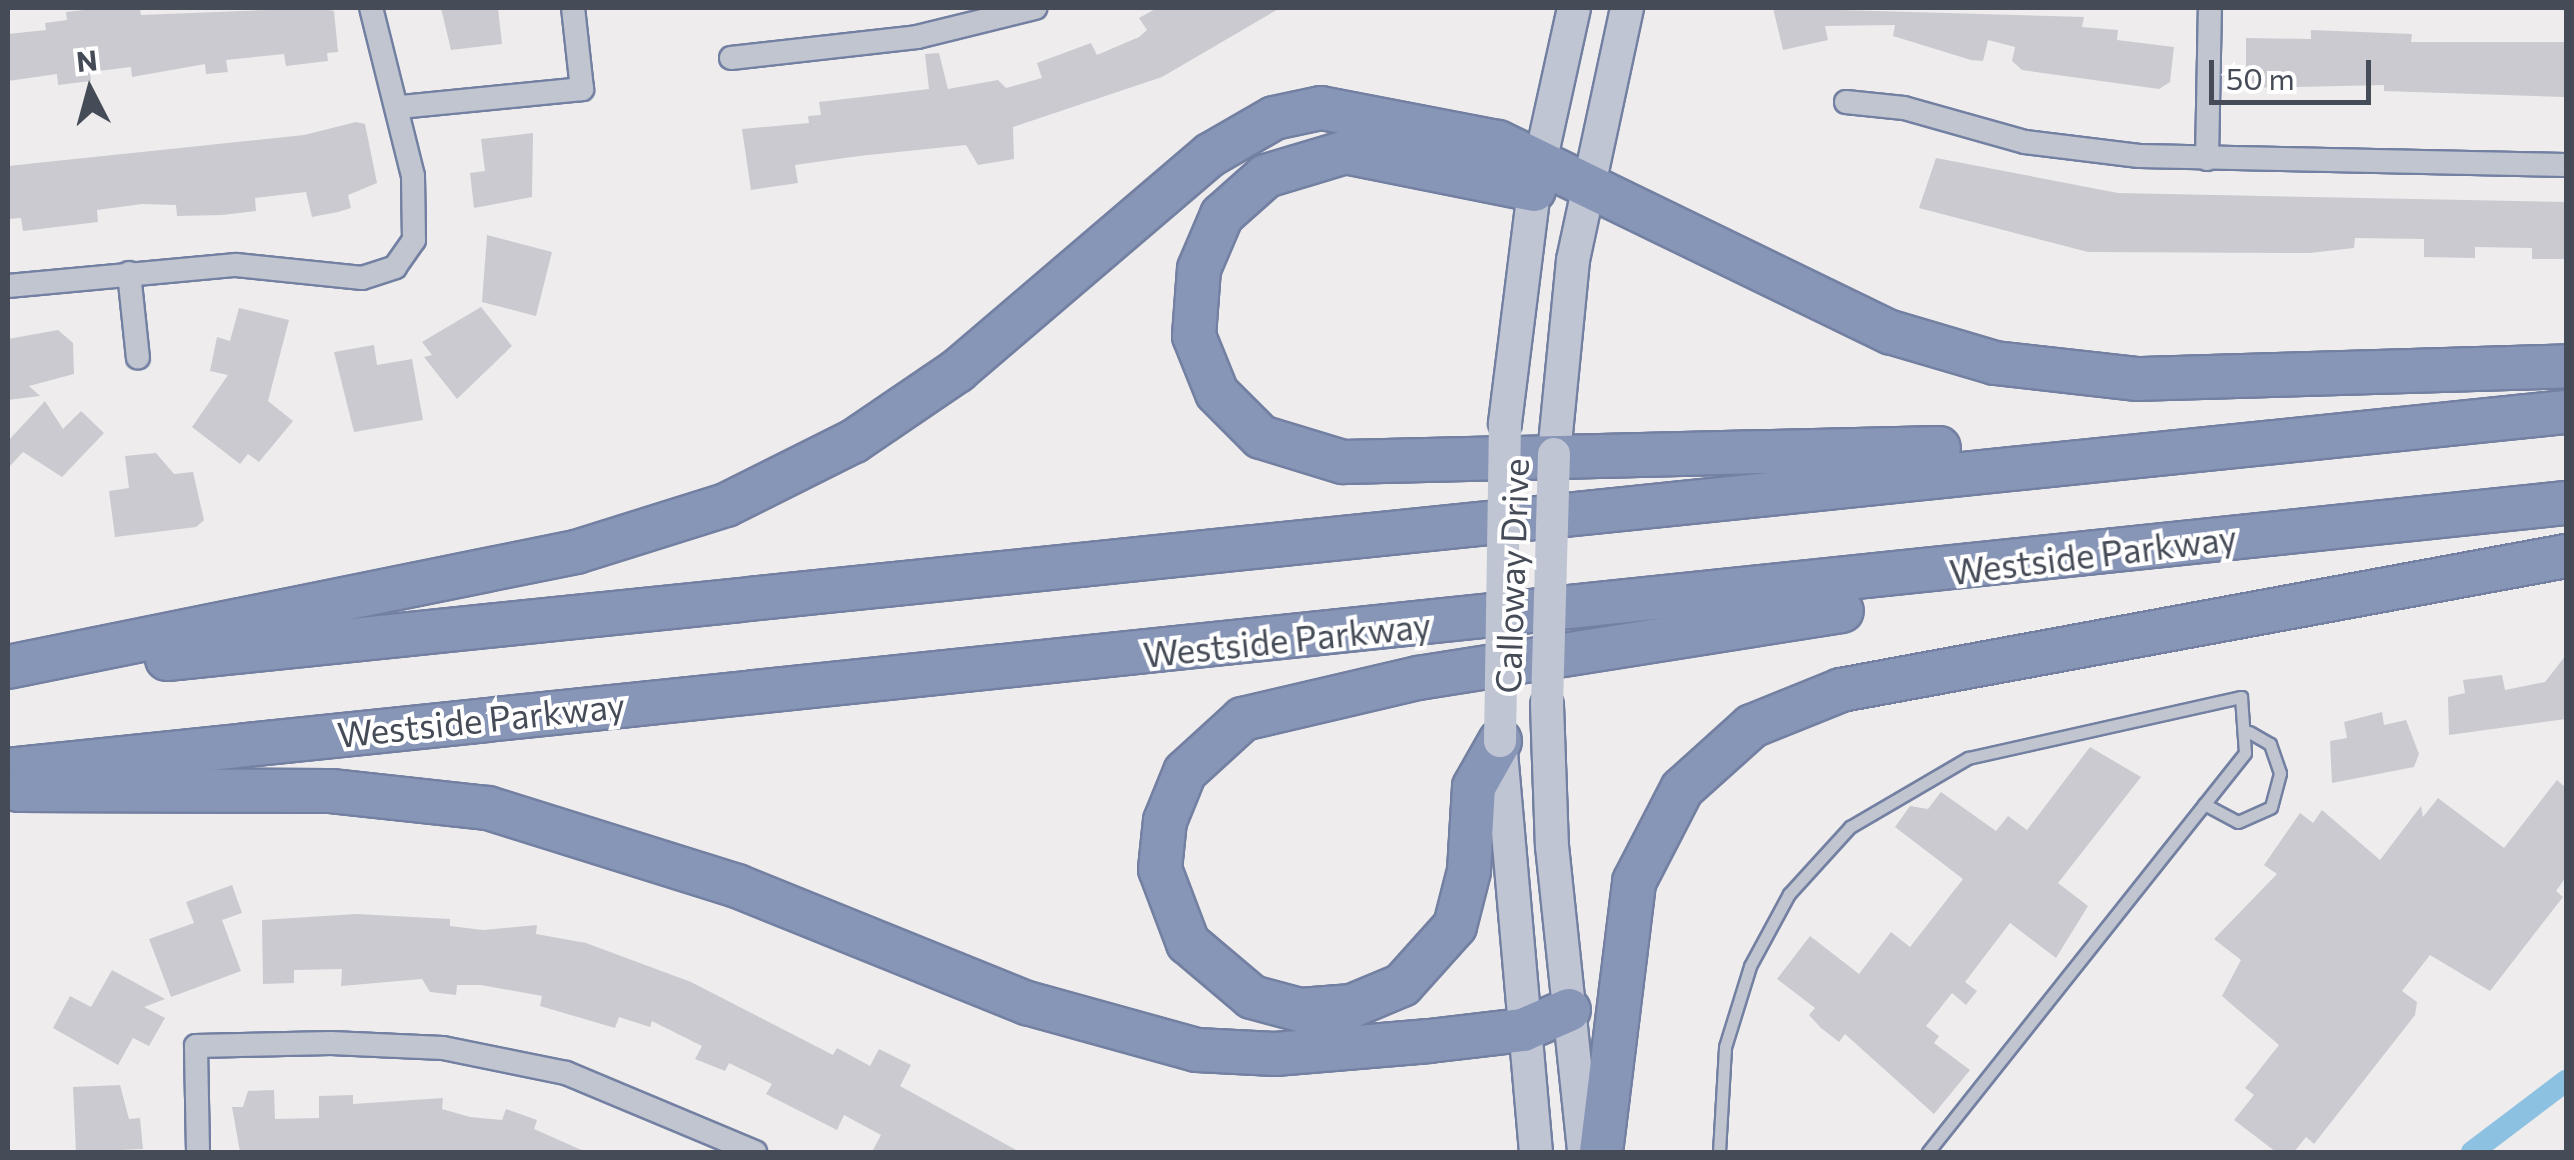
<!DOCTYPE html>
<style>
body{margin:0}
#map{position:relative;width:2574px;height:1160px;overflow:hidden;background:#eeecec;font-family:Commissioner,sans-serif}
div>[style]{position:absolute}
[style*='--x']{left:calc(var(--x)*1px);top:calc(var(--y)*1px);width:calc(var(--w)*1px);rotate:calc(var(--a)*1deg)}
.canal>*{height:22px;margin:-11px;padding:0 11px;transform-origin:11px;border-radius:11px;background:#8dc1e2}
.building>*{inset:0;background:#cacad0}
.roads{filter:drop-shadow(2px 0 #7380a2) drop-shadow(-2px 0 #7380a2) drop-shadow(0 2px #7380a2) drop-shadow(0 -2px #7380a2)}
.service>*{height:11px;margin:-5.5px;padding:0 5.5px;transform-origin:5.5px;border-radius:5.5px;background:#c0c5d0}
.minor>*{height:22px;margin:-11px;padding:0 11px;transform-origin:11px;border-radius:11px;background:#c0c5d0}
.secondary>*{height:32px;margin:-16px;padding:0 16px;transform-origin:16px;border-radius:16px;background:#c0c5d3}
.motorway>*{height:42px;margin:-21px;padding:0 21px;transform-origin:21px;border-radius:21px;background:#8795b7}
.secondary-bridge>*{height:32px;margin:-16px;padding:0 16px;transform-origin:16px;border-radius:16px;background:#c0c5d3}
span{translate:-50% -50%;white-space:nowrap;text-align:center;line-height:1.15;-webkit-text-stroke:8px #fff;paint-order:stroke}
.street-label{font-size:35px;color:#464c57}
.frame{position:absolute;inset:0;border:10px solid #464c57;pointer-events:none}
.north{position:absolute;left:40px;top:40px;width:100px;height:100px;-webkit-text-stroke:8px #fff;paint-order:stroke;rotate:354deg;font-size:28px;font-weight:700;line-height:40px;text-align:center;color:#464c57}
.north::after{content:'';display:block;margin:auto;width:35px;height:45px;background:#464c57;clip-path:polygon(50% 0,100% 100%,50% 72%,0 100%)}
.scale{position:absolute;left:2209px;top:60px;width:162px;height:45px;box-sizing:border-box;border:5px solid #464c57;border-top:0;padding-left:12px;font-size:30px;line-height:35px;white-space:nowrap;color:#464c57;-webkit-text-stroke:8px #fff;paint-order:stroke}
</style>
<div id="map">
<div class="canal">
<i style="--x:2472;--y:1152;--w:118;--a:-37.1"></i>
</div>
<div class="building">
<i style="clip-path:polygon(102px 8px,140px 8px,141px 15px,320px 8px,334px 11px,338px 52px,327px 53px,328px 61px,286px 66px,284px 54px,226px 60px,228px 72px,206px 74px,205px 64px,132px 77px,131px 67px,90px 72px,91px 81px,58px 85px,57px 74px,8px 81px,8px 34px,46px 30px,45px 23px,67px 20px,66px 12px)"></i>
<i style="clip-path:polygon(441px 8px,498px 8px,502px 44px,451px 50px)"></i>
<i style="clip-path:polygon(1157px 8px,1280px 8px,1162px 77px,1013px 127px,1014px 159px,978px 165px,966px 145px,859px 156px,795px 165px,798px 183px,751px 190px,742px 129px,809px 123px,808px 116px,821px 115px,819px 102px,929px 89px,925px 54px,939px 53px,948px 89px,998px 80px,1006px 88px,1042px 78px,1037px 63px,1091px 43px,1097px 55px,1139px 37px,1147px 30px,1139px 18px)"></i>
<i style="clip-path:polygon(1773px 8px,2084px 17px,2082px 27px,2118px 30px,2117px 40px,2174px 47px,2170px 82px,2159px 89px,2022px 70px,2012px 61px,2015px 47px,1988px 40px,1983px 61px,1971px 60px,1893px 36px,1895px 25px,1825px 26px,1828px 40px,1783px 50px)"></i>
<i style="clip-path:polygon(2311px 30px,2412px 34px,2411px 42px,2566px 42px,2566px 97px,2384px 91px,2384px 85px,2246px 88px,2246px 38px,2311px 39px)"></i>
<i style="clip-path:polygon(356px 122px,365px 124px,377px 183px,348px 195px,351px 208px,338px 212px,312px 217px,306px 192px,255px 198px,256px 211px,222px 215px,177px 216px,176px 205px,142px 204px,97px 210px,98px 222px,23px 231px,21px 218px,8px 219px,8px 166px,304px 135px)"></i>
<i style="clip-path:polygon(533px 133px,532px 197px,474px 208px,470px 173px,485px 171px,481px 139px)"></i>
<i style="clip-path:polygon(1936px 158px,2118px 193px,2566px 202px,2566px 259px,2532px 259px,2532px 248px,2475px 247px,2475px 258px,2424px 257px,2424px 239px,2355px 238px,2354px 248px,2309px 253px,2088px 252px,1919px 208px)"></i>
<i style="clip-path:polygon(487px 235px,552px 252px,536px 316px,482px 302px)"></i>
<i style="clip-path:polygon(481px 307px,512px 346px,457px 399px,424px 357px,432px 355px,422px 342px)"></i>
<i style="clip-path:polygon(239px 308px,289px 320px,268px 401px,293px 421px,259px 462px,248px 454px,240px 464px,192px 427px,228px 375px,210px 371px,217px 337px,230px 341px)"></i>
<i style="clip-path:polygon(58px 330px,73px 343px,74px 374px,29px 386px,40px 396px,8px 400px,8px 339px)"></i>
<i style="clip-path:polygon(374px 345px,377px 365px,412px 359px,423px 420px,354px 432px,334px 352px)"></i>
<i style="clip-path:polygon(45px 401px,63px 429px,81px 411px,104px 433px,62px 477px,23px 452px,8px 468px,8px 441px)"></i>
<i style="clip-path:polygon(156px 453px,174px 474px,193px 472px,204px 520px,196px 527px,115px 537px,109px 491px,129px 488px,125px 456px)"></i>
<i style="clip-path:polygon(2566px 655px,2566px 719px,2449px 735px,2448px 697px,2465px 693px,2463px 680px,2502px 675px,2505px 690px,2545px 682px)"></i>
<i style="clip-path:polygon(2382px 712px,2384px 725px,2406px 720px,2419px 754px,2414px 767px,2332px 783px,2330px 741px,2347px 738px,2344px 722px)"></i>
<i style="clip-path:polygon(2090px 747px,2141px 777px,2058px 883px,2088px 906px,2056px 958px,2010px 923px,1965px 982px,1977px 991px,1966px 1005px,1952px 993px,1926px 1026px,1939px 1036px,1934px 1043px,1970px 1070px,1934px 1114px,1845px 1034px,1839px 1042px,1821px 1028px,1809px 1015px,1815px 1008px,1777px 979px,1810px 936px,1859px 974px,1891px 932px,1910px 947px,1963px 879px,1895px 827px,1910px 806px,1928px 809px,1941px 792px,1996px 831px,2008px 816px,2027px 830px)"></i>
<i style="clip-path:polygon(2557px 780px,2566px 788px,2566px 877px,2556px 891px,2563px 897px,2490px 991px,2430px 955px,2402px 991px,2417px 1002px,2415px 1015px,2314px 1144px,2306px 1137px,2294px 1152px,2276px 1152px,2234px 1120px,2254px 1095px,2245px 1088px,2279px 1045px,2222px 996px,2241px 960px,2214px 939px,2277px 874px,2264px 865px,2300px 813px,2313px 823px,2322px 810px,2380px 860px,2421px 806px,2423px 817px,2438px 798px,2504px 848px)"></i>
<i style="clip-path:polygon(232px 885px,242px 913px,222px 920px,241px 971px,171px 997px,149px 939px,194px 923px,186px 902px)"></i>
<i style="clip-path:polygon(356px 914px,450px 919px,450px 926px,483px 930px,537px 925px,536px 934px,586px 943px,691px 982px,833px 1055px,837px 1048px,870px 1066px,879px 1049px,911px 1065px,900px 1086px,1020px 1152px,872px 1152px,881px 1135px,844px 1115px,837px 1130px,766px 1094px,772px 1084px,729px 1063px,725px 1071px,695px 1059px,702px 1046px,652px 1021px,650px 1027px,619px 1017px,615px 1028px,540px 1006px,542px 996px,481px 985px,457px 985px,456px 995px,430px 992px,422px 979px,341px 986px,342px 969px,294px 970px,294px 983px,263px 984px,262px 920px)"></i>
<i style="clip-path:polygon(112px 970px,165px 999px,144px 1007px,165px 1018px,149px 1046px,133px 1038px,118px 1065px,53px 1028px,70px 996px,91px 1007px)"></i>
<i style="clip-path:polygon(120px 1085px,129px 1119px,140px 1118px,143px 1149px,76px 1152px,73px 1087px)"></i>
<i style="clip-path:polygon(274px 1090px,275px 1119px,319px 1118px,319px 1096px,353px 1095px,353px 1104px,443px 1098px,442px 1109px,470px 1117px,502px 1120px,506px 1109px,523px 1115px,537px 1120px,534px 1129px,586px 1152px,240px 1152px,232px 1107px,243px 1107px,248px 1091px)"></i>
</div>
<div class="roads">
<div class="service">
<i style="--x:2204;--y:804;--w:38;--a:28"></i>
<i style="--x:2238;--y:822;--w:36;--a:-24"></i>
<i style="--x:2271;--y:807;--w:35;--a:-75"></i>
<i style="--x:2280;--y:773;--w:31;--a:-109"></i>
<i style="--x:2270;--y:744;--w:24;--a:-150"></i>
<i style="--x:1719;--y:1152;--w:105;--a:-86.7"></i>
<i style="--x:1725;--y:1047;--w:85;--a:-72.8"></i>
<i style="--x:1750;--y:966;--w:82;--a:-61.6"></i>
<i style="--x:1789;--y:894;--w:91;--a:-47.7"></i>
<i style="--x:1850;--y:827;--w:137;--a:-30.3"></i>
<i style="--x:1968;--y:758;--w:280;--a:-12.6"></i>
<i style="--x:2241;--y:697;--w:56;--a:85.9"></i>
<i style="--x:2245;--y:753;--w:510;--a:128.47"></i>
</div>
<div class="minor">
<i style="--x:731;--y:58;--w:187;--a:-6.4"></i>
<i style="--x:917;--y:37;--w:122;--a:-13.8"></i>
<i style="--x:1846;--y:102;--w:58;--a:5.9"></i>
<i style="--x:1904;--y:108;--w:126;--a:15.7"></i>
<i style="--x:2025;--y:142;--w:115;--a:7"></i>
<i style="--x:2139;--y:156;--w:427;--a:1.2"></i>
<i style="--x:400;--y:107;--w:183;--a:-5.6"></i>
<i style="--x:582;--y:89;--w:81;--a:-96.3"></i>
<i style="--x:2207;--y:159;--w:151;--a:-88.9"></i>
<i style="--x:129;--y:273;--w:85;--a:84"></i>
<i style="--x:8;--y:286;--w:229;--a:-5.3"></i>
<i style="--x:236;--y:265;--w:127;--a:5.9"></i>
<i style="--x:362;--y:278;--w:35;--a:-18"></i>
<i style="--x:395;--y:267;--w:33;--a:-55"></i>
<i style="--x:414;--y:240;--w:64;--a:-90.9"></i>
<i style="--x:413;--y:176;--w:173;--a:-104"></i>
<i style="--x:198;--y:1152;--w:106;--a:-91.1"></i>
<i style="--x:196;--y:1046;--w:135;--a:-1.3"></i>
<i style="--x:331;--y:1043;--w:112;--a:2.6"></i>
<i style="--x:443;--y:1048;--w:126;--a:11.5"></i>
<i style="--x:566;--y:1073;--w:205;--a:22.7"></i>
</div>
<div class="secondary">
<i style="--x:1505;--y:423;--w:235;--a:-82.9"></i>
<i style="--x:1534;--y:190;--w:186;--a:-77.6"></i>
<i style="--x:1554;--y:454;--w:195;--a:-84.4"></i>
<i style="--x:1573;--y:260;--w:258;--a:-77.9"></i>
<i style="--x:1547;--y:705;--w:141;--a:88"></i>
<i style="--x:1552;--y:846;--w:308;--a:84"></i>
<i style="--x:1500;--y:741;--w:413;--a:85"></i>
</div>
<div class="motorway">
<i style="--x:1534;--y:190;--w:192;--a:-168.6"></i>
<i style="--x:1346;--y:152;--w:84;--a:163.3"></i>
<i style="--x:1266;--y:176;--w:59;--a:138.4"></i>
<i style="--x:1222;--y:215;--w:59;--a:113.1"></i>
<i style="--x:1199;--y:269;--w:67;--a:94.3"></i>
<i style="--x:1194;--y:336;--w:61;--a:68"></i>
<i style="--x:1217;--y:393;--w:62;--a:45"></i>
<i style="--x:1261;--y:437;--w:86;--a:17"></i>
<i style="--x:1343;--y:462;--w:596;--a:-1.35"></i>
<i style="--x:167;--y:659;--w:2412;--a:-5.88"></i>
<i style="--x:8;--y:667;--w:580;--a:-11.45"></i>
<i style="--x:576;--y:552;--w:157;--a:-17.4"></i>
<i style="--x:726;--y:505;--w:143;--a:-26.6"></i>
<i style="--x:854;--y:441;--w:125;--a:-34.2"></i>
<i style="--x:957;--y:371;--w:333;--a:-40.5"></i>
<i style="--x:1210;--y:155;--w:74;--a:-30"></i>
<i style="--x:1274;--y:118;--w:48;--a:-12"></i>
<i style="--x:1321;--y:108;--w:180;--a:10.9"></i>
<i style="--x:1498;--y:142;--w:436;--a:25.9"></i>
<i style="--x:1890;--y:332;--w:109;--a:16.4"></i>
<i style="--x:1995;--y:363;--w:144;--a:6.4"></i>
<i style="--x:2138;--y:379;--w:428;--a:-1.7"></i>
<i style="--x:1500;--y:741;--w:53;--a:119.5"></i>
<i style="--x:1474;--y:787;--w:84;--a:93.4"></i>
<i style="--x:1469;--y:871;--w:57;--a:104.3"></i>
<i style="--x:1455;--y:926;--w:79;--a:131.9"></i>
<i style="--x:1402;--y:985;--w:54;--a:157.2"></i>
<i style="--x:1352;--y:1006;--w:52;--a:175.6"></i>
<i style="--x:1300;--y:1010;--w:50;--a:-164.8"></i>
<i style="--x:1252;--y:997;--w:84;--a:-139.8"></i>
<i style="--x:1188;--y:943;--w:79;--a:-110.7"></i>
<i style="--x:1160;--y:869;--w:48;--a:-84.1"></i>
<i style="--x:1165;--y:821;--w:53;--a:-67.8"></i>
<i style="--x:1185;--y:772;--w:79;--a:-42.4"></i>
<i style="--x:1243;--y:719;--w:180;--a:-13.2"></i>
<i style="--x:1418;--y:678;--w:429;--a:-9"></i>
<i style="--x:8;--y:770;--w:2572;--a:-5.96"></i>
<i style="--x:18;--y:790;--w:313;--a:0.2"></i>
<i style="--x:331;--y:791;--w:158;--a:6.2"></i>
<i style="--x:488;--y:808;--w:261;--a:17.4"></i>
<i style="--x:737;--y:886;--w:313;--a:22"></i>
<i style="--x:1027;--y:1003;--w:176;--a:15.5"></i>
<i style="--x:1197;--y:1050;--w:78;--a:2.9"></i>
<i style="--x:1275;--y:1054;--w:155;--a:-4.8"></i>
<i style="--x:1429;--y:1041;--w:95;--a:-6.7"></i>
<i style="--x:1523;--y:1030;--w:50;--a:-23.5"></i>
<i style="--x:1601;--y:1152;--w:272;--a:-83"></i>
<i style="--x:1634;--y:882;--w:105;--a:-62.7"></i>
<i style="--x:1682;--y:789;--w:94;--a:-42"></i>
<i style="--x:1752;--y:726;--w:96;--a:-22"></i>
<i style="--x:1841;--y:690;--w:737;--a:-10.47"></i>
</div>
</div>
<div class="secondary-bridge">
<i style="--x:1547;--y:705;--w:251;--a:-88.4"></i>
<i style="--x:1500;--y:741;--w:318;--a:-89.1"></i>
</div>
<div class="street-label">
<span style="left:2093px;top:554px;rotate:-7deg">Westside Parkway</span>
<span style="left:1511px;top:576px;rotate:-88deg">Calloway Drive</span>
<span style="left:1287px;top:639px;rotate:-6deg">Westside Parkway</span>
<span style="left:481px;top:719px;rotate:-6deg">Westside Parkway</span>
</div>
<div class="frame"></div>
<div class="north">N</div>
<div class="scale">50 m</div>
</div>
